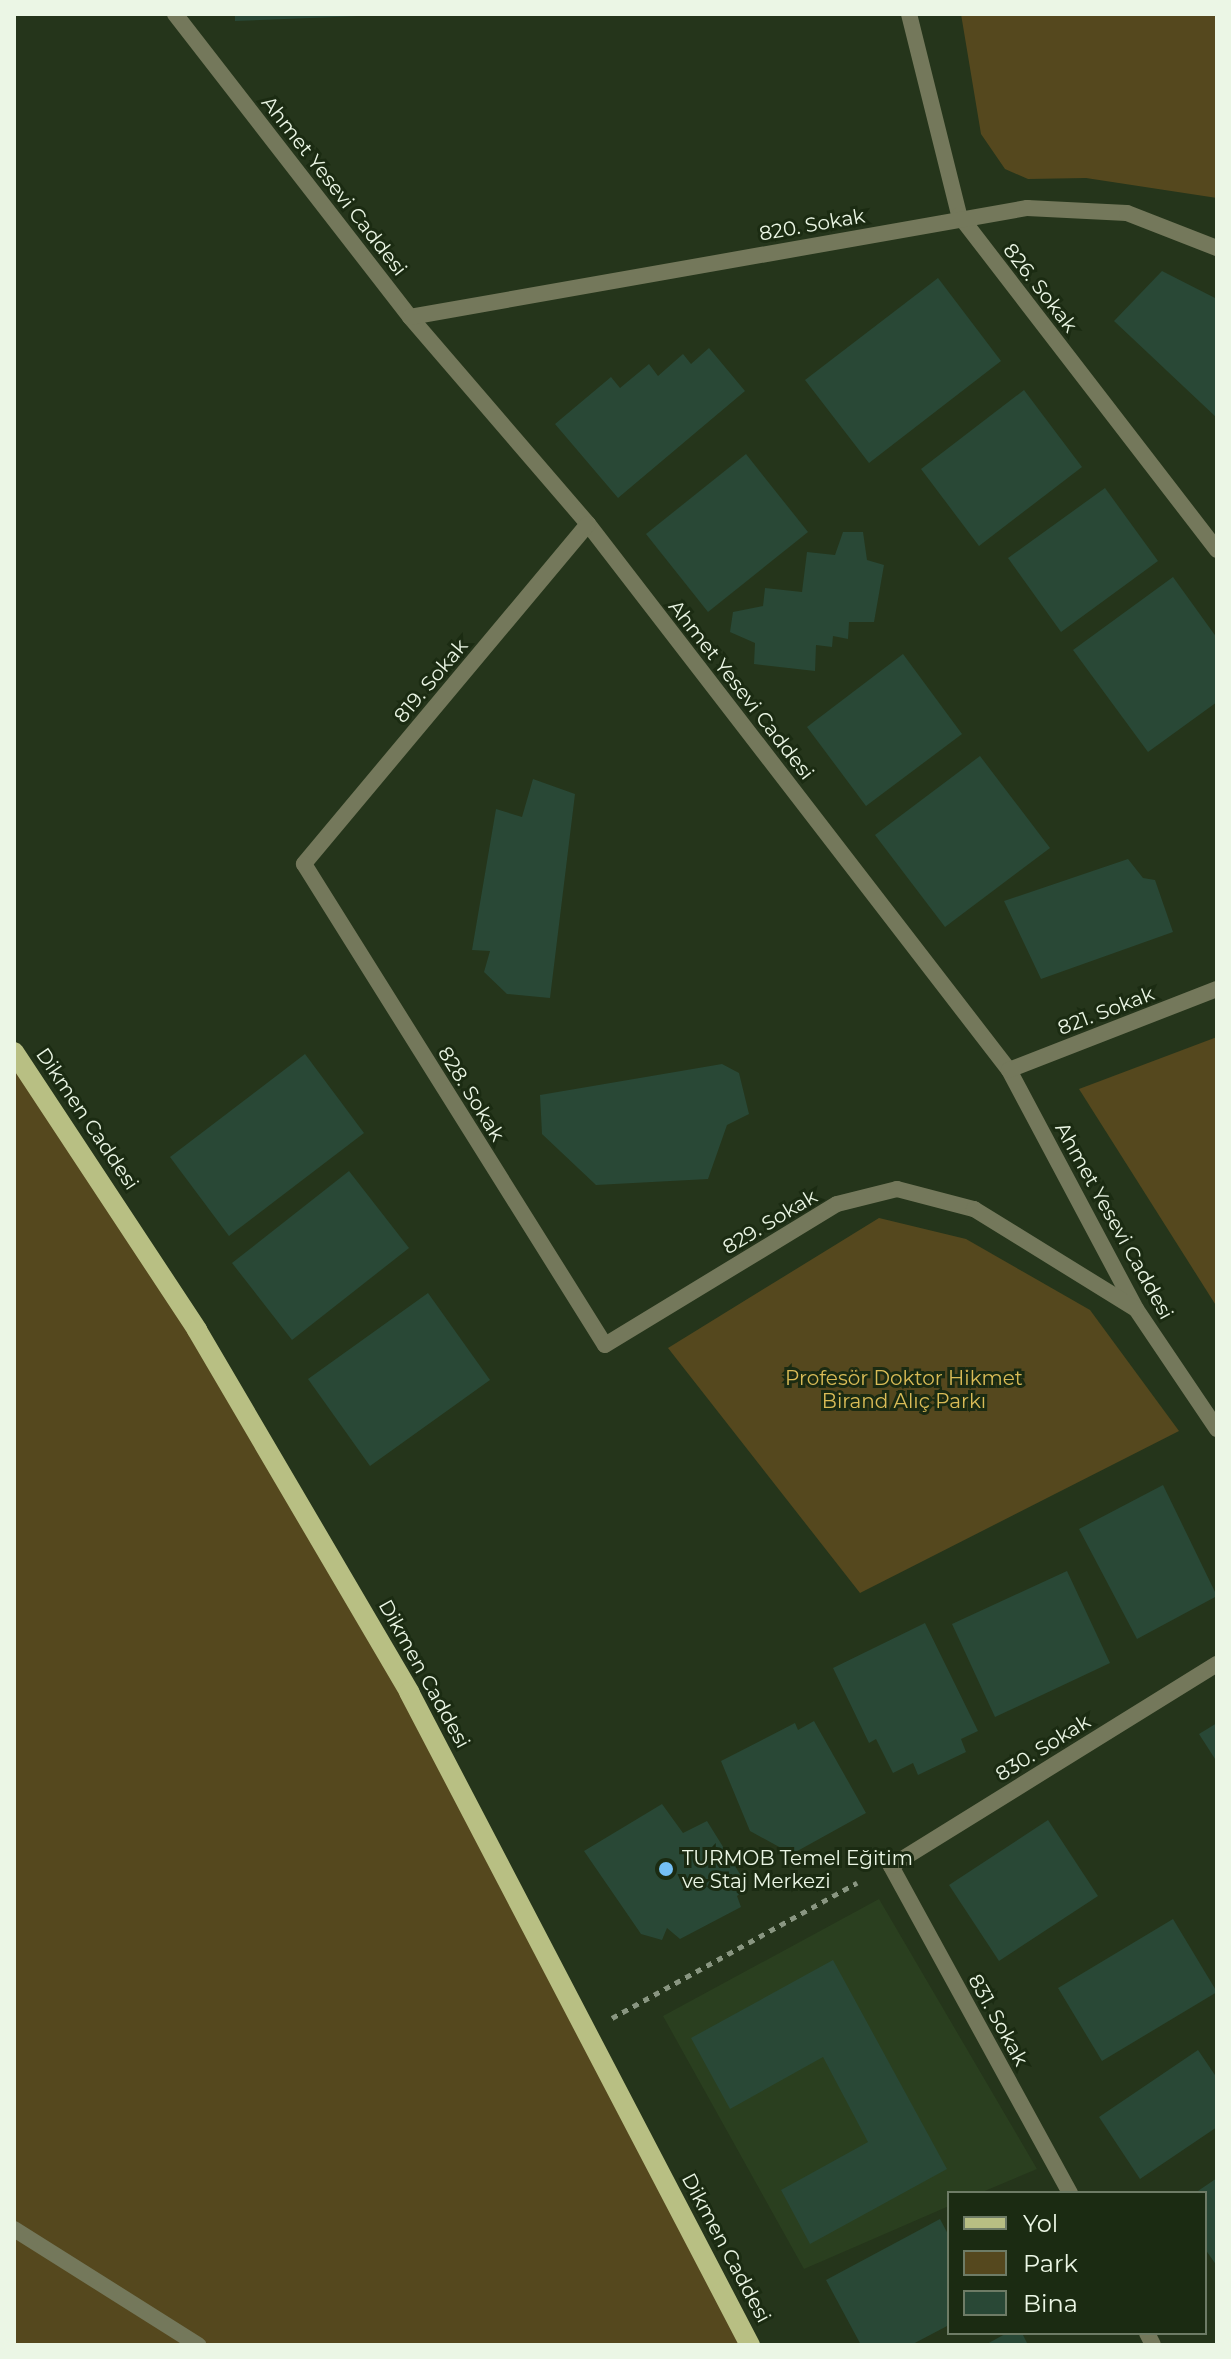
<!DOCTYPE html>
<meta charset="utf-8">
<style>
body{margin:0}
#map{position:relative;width:1231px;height:2359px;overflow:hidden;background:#25351b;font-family:Montserrat,sans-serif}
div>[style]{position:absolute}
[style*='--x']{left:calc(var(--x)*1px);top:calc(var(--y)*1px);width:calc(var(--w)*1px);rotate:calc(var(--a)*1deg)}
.built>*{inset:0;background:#2a3f1f}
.green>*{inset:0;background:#55481e}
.building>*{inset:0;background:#294836}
.path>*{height:5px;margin-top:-2.5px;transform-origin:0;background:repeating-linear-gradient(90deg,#899681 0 6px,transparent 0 12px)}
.minor>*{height:16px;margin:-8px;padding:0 8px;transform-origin:8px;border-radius:8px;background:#74785b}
.tertiary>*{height:16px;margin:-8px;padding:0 8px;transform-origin:8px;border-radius:8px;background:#74785b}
.primary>*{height:20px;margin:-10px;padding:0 10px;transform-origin:10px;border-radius:10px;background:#b8bf83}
.dots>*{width:22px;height:22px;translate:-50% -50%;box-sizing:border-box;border:4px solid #1b2b12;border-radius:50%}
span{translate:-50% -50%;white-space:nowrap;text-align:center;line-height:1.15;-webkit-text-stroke:6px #1b2b12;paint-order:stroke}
.street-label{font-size:20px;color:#ebf6e5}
.park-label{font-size:20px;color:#dabc57}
.poi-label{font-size:20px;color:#ebf6e5}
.left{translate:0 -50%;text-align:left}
.frame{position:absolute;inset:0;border:16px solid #ebf6e5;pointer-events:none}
.legend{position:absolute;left:947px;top:2191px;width:260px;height:144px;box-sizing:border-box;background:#1b2b12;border:2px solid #6e7c66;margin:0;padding:10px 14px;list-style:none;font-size:24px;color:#ebf6e5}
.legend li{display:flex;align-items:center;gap:16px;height:40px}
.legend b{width:40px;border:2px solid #6e7c66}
</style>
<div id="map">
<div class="built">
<i style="clip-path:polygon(879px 1899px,1037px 2169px,980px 2193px,949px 2193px,949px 2206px,804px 2269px,663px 2016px)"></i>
</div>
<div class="green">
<i style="clip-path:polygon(961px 14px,1217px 14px,1217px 198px,1086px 178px,1028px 179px,1005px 169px,981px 134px)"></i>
<i style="clip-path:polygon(1217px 1037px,1217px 1307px,1079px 1089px)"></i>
<i style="clip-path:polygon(14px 1052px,307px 1516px,750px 2345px,14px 2345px)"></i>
<i style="clip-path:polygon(879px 1218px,966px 1239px,1090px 1310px,1179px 1431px,860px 1593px,668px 1348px)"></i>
</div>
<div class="building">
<i style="clip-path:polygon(235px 14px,409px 14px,235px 21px)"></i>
<i style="clip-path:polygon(1162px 271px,1217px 299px,1217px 418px,1114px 321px)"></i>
<i style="clip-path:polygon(938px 278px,1001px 361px,869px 463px,805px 380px)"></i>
<i style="clip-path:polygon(709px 348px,745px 391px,618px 498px,555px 424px,611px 377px,620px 388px,649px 364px,658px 376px,683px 354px,691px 364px)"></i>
<i style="clip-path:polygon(1024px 390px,1082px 467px,979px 546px,921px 469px)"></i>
<i style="clip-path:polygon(746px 454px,808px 532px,708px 612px,646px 534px)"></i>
<i style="clip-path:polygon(1105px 488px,1158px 561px,1061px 632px,1008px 558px)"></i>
<i style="clip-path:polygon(843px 532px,863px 532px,867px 560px,884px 565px,874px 622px,849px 622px,848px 639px,833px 636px,832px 647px,816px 645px,815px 671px,754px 664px,755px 643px,730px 632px,733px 612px,763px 606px,765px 588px,802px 592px,807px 552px,835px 555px)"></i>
<i style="clip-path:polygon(1173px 577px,1217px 638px,1217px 702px,1148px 752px,1073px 650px)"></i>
<i style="clip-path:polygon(903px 654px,962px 734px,866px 806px,807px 727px)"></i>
<i style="clip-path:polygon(980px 756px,1050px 848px,945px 927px,875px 835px)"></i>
<i style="clip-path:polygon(533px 779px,575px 794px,550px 998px,507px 994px,484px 972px,490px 951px,472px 950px,496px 809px,522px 817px)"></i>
<i style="clip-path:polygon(1128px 859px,1143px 878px,1155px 880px,1173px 932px,1041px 979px,1004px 901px)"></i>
<i style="clip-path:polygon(305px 1054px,364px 1133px,229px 1236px,170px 1157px)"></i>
<i style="clip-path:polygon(722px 1064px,739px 1073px,749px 1114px,727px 1125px,708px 1179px,596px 1185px,542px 1134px,540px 1095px)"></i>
<i style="clip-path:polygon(349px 1171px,409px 1248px,292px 1340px,232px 1263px)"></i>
<i style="clip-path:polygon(428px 1293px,490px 1380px,370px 1466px,308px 1379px)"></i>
<i style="clip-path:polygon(1163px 1485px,1217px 1596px,1137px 1639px,1079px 1529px)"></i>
<i style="clip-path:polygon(1067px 1571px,1110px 1663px,995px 1717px,952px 1624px)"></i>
<i style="clip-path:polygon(925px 1623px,978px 1731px,961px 1739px,966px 1752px,918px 1775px,913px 1763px,893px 1773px,876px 1739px,869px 1743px,833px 1668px)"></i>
<i style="clip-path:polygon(814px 1721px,866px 1813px,792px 1854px,750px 1831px,721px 1761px,795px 1723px,798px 1730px)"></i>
<i style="clip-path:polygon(1217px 1723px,1217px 1762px,1199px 1734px)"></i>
<i style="clip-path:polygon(662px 1804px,683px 1833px,707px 1821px,748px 1887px,737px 1896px,741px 1907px,680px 1939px,667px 1928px,662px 1940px,641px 1934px,584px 1851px)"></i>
<i style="clip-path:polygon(1048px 1820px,1098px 1896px,999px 1961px,949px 1885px)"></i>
<i style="clip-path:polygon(1173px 1919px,1217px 1992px,1102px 2061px,1058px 1988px)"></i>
<i style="clip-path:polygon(833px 1960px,947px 2169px,810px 2244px,781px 2190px,868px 2142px,823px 2057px,730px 2109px,691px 2038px)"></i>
<i style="clip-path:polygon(1198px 2050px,1217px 2078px,1217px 2127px,1140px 2179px,1099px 2117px)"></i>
<i style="clip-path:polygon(1217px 2178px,1217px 2266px,1205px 2249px,1205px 2193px,1195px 2193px)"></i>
<i style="clip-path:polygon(940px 2219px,949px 2236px,949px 2325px,911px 2345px,861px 2345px,826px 2280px)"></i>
<i style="clip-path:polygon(1007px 2333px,1022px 2333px,1028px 2345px,985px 2345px)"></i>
</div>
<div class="path">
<i style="--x:612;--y:2018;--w:280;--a:-28.9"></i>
</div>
<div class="minor">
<i style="--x:909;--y:14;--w:207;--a:76"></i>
<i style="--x:959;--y:215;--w:423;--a:52.4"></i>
<i style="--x:410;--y:317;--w:273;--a:49.3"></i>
<i style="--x:588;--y:524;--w:689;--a:52.37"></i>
<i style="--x:1009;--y:1070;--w:271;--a:62"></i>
<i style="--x:1136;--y:1309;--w:145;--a:56"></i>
<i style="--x:588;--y:524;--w:443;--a:129.9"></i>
<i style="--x:304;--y:864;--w:567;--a:57.96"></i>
<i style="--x:605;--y:1345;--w:271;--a:-31.3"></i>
<i style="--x:837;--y:1204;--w:62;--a:-14"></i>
<i style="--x:897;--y:1189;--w:80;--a:14.6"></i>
<i style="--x:974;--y:1209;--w:190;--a:31.7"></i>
<i style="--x:1009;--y:1070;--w:223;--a:-21.3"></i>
<i style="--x:1070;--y:2193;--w:373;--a:-118.7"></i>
<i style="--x:891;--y:1866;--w:384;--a:-31.8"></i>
<i style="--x:14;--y:2229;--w:218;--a:32.2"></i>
<i style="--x:1147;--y:2333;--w:13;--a:63"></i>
</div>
<div class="tertiary">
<i style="--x:175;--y:14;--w:383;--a:52.2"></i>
<i style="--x:410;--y:317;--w:627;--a:-10.02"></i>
<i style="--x:1027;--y:208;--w:100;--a:2.9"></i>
<i style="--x:1127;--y:213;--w:97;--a:21.3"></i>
</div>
<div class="primary">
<i style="--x:14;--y:1052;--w:333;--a:56.6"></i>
<i style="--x:197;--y:1330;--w:420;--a:59.6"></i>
<i style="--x:409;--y:1692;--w:737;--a:62.43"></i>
</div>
<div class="dots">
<i style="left:666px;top:1869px;background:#74c0f6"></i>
</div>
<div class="street-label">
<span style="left:334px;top:186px;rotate:52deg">Ahmet Yesevi Caddesi</span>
<span style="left:812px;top:225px;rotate:-10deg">820. Sokak</span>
<span style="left:1040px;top:288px;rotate:52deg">826. Sokak</span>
<span style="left:431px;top:681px;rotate:-50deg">819. Sokak</span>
<span style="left:741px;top:690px;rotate:52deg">Ahmet Yesevi Caddesi</span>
<span style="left:1106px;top:1011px;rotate:-21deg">821. Sokak</span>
<span style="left:471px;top:1094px;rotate:58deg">828. Sokak</span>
<span style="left:87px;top:1119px;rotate:56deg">Dikmen Caddesi</span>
<span style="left:1114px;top:1221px;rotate:61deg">Ahmet Yesevi Caddesi</span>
<span style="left:770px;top:1222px;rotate:-31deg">829. Sokak</span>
<span style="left:424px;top:1674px;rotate:61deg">Dikmen Caddesi</span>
<span style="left:1043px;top:1748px;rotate:-32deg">830. Sokak</span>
<span style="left:998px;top:2020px;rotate:61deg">831. Sokak</span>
<span style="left:726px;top:2248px;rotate:62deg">Dikmen Caddesi</span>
</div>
<div class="park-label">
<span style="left:904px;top:1390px">Profesör Doktor Hikmet<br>Birand Alıç Parkı</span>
</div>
<div class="poi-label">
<span class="left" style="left:682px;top:1870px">TURMOB Temel Eğitim<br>ve Staj Merkezi</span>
</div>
<div class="frame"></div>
<ul class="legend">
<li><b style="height:10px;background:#b8bf83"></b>Yol</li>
<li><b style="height:22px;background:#55481e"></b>Park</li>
<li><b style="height:22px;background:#294836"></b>Bina</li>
</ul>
</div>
